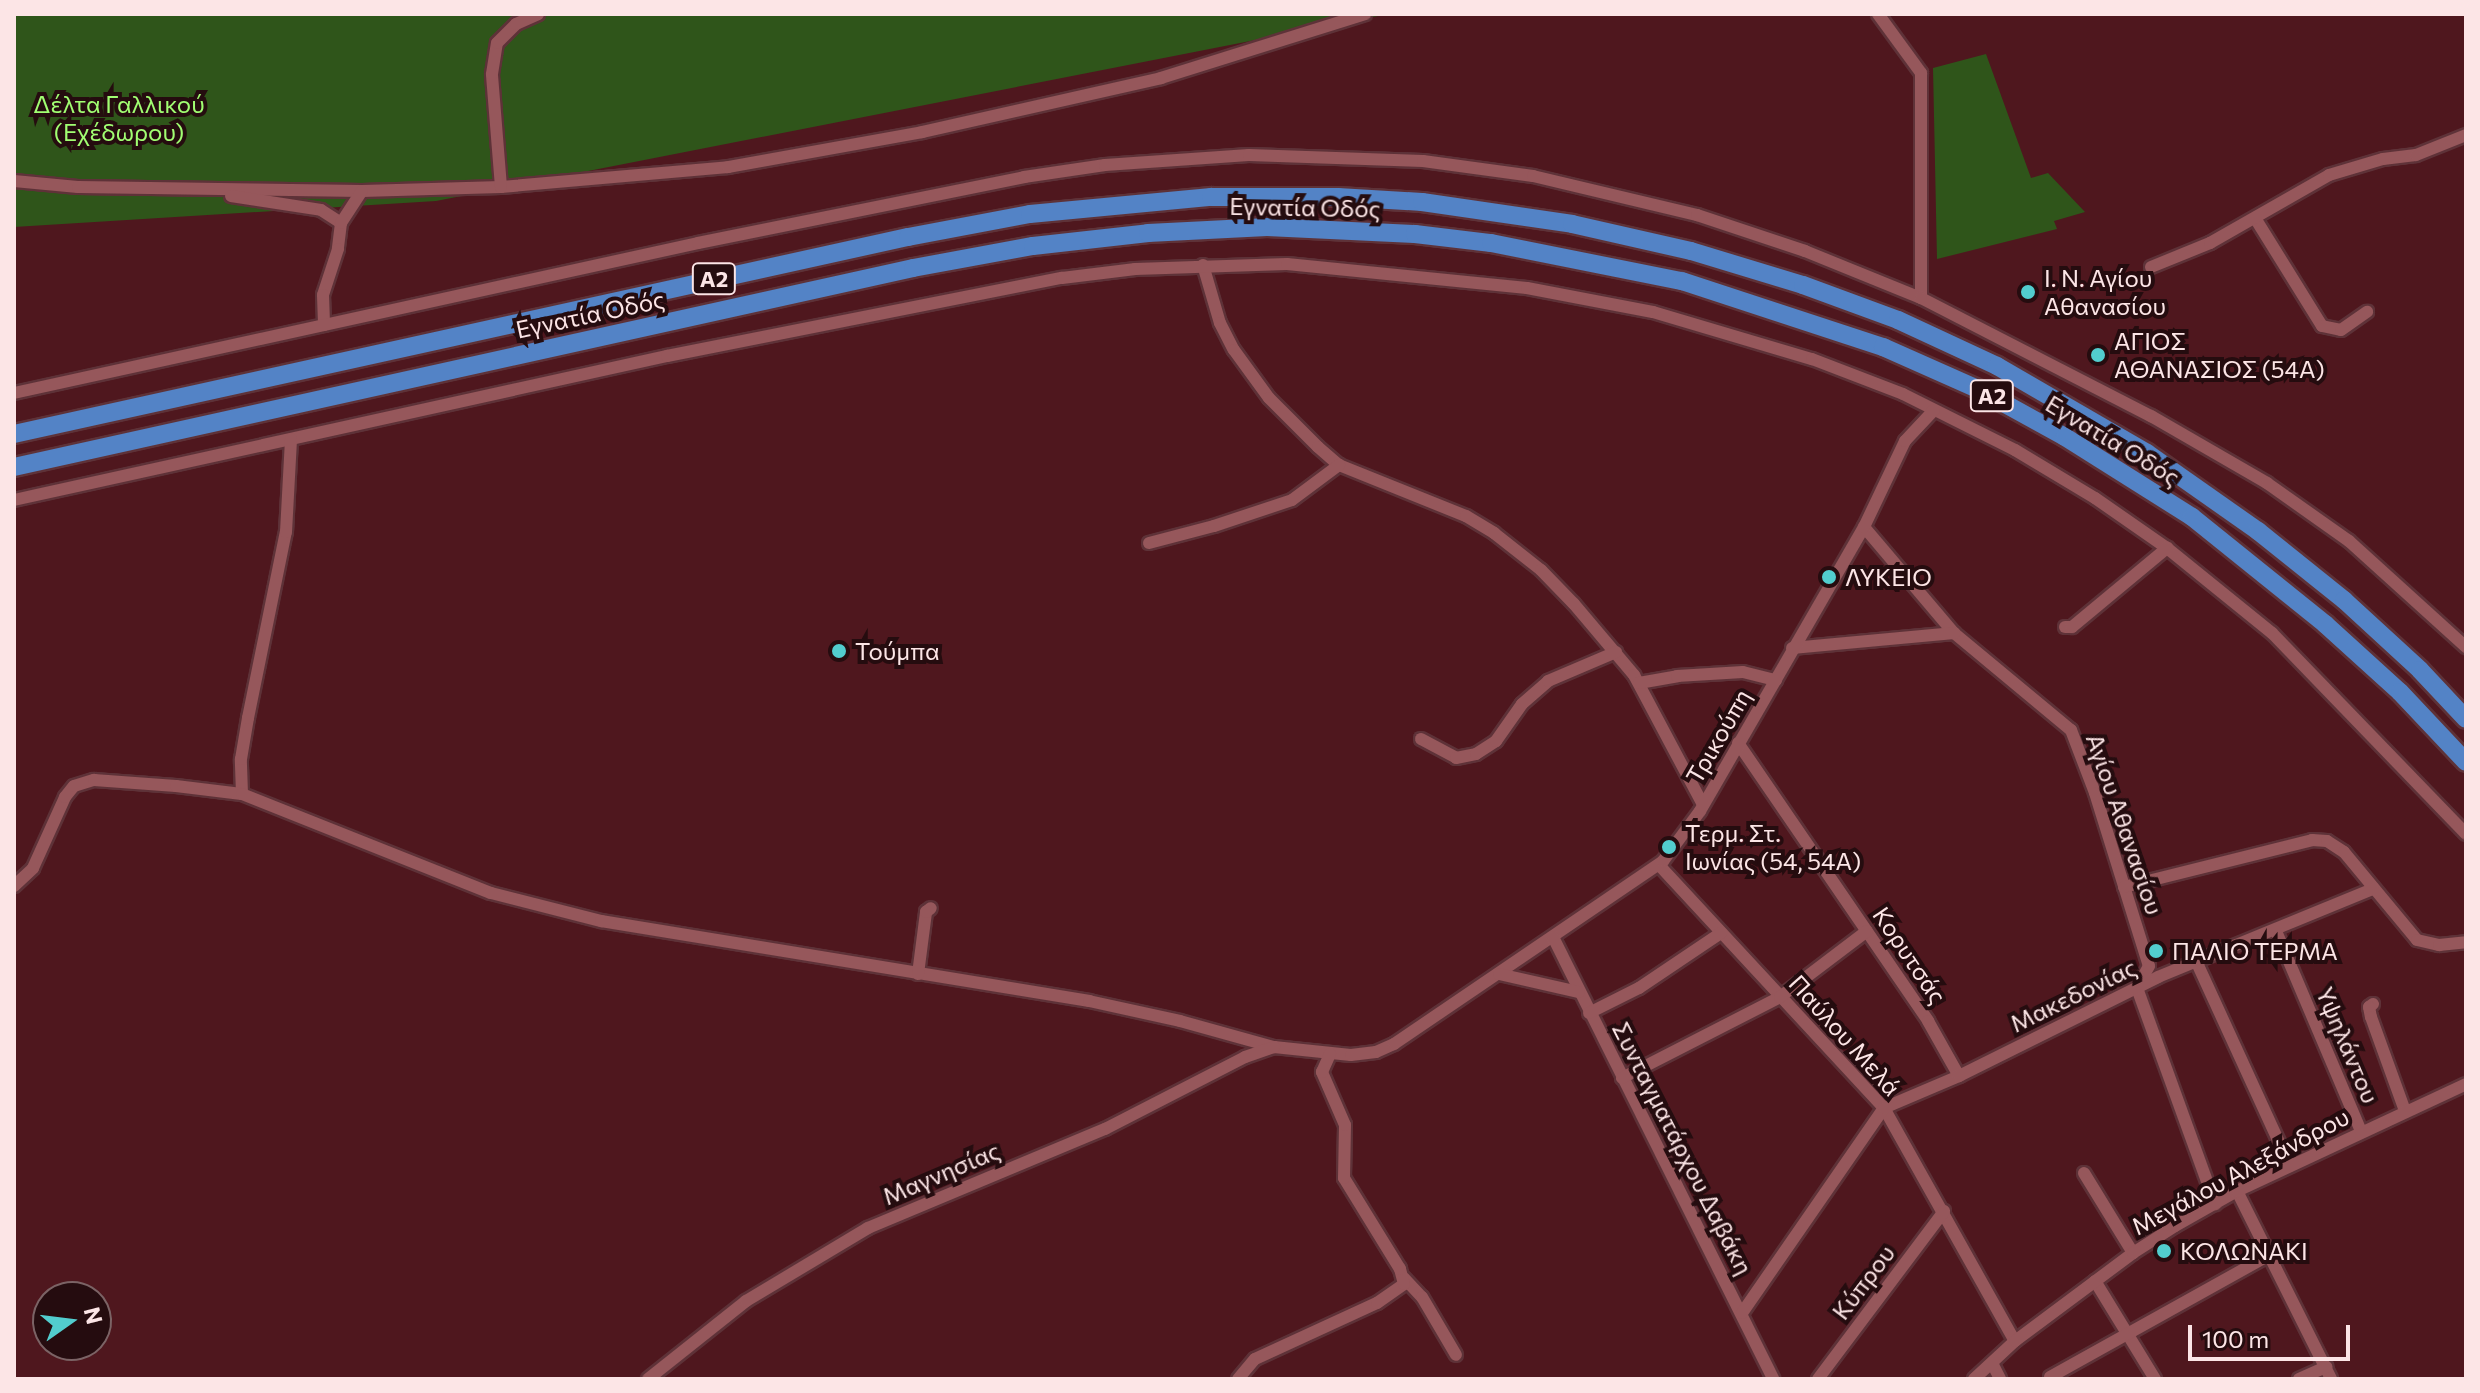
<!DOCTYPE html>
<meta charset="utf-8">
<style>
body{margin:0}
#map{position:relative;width:2480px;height:1393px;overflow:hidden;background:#4f171e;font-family:Commissioner,sans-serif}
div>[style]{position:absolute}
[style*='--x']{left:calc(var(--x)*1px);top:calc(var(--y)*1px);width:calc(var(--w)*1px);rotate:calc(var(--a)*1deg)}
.green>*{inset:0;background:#2f551a}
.roads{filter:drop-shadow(2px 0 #5e3238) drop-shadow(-2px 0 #5e3238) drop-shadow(0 2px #5e3238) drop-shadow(0 -2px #5e3238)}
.minor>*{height:12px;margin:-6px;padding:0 6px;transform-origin:6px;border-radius:6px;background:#96575b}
.highway>*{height:18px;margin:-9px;padding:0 9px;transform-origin:9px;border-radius:9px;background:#5383c6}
.dots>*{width:22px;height:22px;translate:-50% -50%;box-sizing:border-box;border:4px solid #250c0f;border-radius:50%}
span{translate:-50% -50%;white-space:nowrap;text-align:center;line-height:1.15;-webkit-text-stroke:8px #250c0f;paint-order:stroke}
.shield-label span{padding:2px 6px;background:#250c0f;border:2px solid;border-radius:6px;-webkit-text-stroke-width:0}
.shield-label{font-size:22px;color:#fce5e6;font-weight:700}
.park-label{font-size:24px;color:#a1fe72}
.street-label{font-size:24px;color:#fce5e6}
.poi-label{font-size:24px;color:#fce5e6}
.left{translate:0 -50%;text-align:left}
.frame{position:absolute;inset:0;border:16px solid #fce5e6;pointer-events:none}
.north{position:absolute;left:32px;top:1281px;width:80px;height:80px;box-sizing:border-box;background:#250c0f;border:2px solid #7b6365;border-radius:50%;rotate:76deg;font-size:22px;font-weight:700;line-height:32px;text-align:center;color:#fce5e6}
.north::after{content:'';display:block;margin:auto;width:28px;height:36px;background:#52cdce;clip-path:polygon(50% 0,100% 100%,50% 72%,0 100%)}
.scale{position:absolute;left:2188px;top:1325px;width:162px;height:36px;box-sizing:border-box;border:4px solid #fce5e6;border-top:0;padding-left:10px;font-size:24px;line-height:28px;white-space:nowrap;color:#fce5e6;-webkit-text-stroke:6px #250c0f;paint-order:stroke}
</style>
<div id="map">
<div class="green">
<i style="clip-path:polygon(14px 14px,1388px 14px,436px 201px,14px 227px)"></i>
<i style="clip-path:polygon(1986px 54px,2031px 178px,2048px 173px,2085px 212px,2054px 221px,2057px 229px,1937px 259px,1933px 68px)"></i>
</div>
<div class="roads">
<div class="minor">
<i style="--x:1878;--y:14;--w:73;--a:53.9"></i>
<i style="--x:1921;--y:73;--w:225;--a:90"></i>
<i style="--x:14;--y:181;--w:64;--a:5.4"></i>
<i style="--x:78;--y:187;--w:284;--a:0.8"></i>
<i style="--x:362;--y:191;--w:139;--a:-1.6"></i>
<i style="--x:501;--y:187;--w:228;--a:-5"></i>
<i style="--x:728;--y:167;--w:197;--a:-10.2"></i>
<i style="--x:922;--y:132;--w:245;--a:-12.7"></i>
<i style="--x:1161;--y:78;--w:214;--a:-17.4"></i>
<i style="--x:501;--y:187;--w:113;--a:-94.6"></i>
<i style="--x:492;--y:74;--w:31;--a:-81"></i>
<i style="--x:497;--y:43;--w:27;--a:-45"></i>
<i style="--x:516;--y:24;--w:24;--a:-24"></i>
<i style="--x:231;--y:196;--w:91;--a:8.8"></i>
<i style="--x:321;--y:210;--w:24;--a:33"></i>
<i style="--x:341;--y:223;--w:26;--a:97"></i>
<i style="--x:338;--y:249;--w:48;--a:108.1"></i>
<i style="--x:323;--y:295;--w:30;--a:88"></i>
<i style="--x:2255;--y:218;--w:127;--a:58.2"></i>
<i style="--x:2322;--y:326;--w:19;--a:12"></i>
<i style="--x:2341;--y:330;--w:32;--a:-35"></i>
<i style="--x:341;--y:223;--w:38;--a:-57"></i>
<i style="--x:1203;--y:265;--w:60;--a:73.7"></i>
<i style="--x:1220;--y:323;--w:30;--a:63"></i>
<i style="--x:1234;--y:350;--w:59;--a:53.9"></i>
<i style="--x:1269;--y:398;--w:69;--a:45"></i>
<i style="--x:1318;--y:447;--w:28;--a:41"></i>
<i style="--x:1339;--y:465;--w:137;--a:21.9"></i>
<i style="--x:1466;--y:516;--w:33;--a:31"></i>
<i style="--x:1494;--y:533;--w:60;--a:38.2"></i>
<i style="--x:1541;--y:570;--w:47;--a:45.9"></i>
<i style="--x:1574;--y:604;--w:93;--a:49.8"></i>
<i style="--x:1634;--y:675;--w:147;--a:62"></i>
<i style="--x:2151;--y:267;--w:64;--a:-22.1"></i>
<i style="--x:2210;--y:243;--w:137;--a:-29.7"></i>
<i style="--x:2329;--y:175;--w:56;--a:-16.5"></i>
<i style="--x:2383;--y:159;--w:33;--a:-7"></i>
<i style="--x:2416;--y:155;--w:54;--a:-21.8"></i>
<i style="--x:14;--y:393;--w:700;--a:-12.37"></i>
<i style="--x:698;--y:243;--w:333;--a:-11.4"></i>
<i style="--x:1024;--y:177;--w:82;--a:-8.4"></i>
<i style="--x:1105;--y:165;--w:144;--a:-4"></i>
<i style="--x:1249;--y:155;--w:174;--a:2"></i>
<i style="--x:1423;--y:161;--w:111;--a:7.8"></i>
<i style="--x:1533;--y:176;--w:169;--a:13.4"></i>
<i style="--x:1697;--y:215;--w:114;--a:18.4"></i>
<i style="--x:1805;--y:251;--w:125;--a:22.1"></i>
<i style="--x:1921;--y:298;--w:259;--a:27.2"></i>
<i style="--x:2151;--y:416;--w:134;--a:30"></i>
<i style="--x:2267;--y:483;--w:100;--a:35.3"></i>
<i style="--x:2349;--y:541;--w:158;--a:42.2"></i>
<i style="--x:14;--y:500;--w:669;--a:-12.44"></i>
<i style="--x:667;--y:356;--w:403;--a:-11.2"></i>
<i style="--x:1062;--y:278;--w:74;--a:-7"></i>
<i style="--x:1135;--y:269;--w:152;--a:-1.9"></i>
<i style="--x:1287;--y:264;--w:241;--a:5.7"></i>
<i style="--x:1527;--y:288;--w:128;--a:10.8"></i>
<i style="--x:1653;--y:312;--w:166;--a:16.5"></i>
<i style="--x:1812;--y:359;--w:97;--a:21"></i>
<i style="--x:1903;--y:394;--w:125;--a:26.6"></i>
<i style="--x:2015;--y:450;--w:93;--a:31"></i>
<i style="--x:2095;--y:498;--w:88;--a:34.8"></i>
<i style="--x:2167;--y:548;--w:135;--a:39"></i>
<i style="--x:2272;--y:633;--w:279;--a:46"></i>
<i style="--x:1864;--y:527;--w:139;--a:49.7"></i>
<i style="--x:1954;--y:633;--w:152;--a:39.7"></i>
<i style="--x:2071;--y:730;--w:67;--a:69.1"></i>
<i style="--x:2095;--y:793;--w:181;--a:72.7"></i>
<i style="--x:2149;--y:966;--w:25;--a:119"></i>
<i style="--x:2137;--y:988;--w:230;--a:70.1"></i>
<i style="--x:1149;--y:543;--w:67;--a:-14.7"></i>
<i style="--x:1214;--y:526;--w:82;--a:-18.4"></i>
<i style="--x:1292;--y:500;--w:59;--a:-36.7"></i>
<i style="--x:2065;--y:627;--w:7;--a:0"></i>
<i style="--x:2072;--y:627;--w:124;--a:-39.7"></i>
<i style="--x:1792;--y:648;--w:163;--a:-5.3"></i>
<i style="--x:1639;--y:683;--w:39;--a:-10"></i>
<i style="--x:1677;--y:676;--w:66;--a:-3.5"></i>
<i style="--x:1743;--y:672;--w:34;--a:14"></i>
<i style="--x:1421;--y:739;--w:40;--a:28"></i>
<i style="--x:1456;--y:758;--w:20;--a:-11"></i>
<i style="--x:1476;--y:754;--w:24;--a:-33"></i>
<i style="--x:1496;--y:741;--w:45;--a:-54.9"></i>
<i style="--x:1522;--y:704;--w:35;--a:-41"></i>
<i style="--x:1548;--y:681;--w:74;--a:-23.1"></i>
<i style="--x:1738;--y:743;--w:337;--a:55.6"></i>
<i style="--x:1928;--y:1021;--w:63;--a:60.6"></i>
<i style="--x:242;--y:794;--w:35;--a:-92"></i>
<i style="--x:241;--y:759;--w:42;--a:-80.3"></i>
<i style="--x:248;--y:718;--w:190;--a:-78.5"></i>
<i style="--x:286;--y:532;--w:93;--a:-86.9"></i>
<i style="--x:1659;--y:865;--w:331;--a:47.2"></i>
<i style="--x:1884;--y:1108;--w:267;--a:60.7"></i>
<i style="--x:14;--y:886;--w:26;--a:-43"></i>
<i style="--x:33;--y:868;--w:78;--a:-65.7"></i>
<i style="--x:65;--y:797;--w:14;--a:-51"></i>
<i style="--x:74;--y:786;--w:21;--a:-17"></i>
<i style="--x:94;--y:780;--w:82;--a:4.2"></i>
<i style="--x:176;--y:786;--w:66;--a:6.9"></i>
<i style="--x:242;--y:794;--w:268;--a:21.7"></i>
<i style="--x:491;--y:893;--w:114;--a:14.3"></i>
<i style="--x:601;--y:921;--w:495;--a:9.3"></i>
<i style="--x:1089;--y:1001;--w:93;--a:12.4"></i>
<i style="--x:1180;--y:1021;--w:98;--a:15.5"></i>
<i style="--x:1274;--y:1047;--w:77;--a:5.9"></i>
<i style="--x:1351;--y:1055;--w:25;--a:-7"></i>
<i style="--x:1376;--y:1052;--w:20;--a:-24"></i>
<i style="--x:1394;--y:1044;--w:325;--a:-34.2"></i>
<i style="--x:1663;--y:861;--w:62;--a:-53.5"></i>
<i style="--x:1700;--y:811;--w:328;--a:-60"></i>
<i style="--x:1864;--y:527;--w:95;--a:-64.5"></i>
<i style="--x:1905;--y:441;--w:42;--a:-46.9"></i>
<i style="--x:2124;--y:887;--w:194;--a:-14"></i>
<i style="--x:2312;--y:840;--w:15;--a:4"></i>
<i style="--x:2327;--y:841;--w:20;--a:33"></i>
<i style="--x:2344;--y:852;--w:114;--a:50.3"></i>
<i style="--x:2417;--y:940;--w:23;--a:13"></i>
<i style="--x:2439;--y:945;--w:27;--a:-6"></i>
<i style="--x:2276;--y:931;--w:217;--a:67"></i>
<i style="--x:1553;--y:937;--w:494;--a:63.5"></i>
<i style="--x:2197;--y:963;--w:223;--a:65.4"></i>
<i style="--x:918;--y:974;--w:63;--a:-82.6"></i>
<i style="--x:926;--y:912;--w:6;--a:-39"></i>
<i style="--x:1499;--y:974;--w:82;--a:12.7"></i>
<i style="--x:2373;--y:1004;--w:5;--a:143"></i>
<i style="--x:2369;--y:1007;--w:10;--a:79"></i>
<i style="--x:2371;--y:1017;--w:100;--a:70.1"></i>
<i style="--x:1589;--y:1013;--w:56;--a:-26.6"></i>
<i style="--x:1639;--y:988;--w:99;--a:-33.9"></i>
<i style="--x:1622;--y:1078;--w:178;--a:-27.1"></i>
<i style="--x:1780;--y:997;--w:109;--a:-37.2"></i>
<i style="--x:2084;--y:1173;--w:94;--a:58.5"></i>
<i style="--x:2237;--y:1191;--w:210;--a:63.4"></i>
<i style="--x:1404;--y:1278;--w:26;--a:47"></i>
<i style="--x:1422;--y:1297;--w:67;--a:59.6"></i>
<i style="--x:2095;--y:1281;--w:115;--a:58.5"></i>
<i style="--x:1742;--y:1313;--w:249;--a:-55.3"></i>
<i style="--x:1884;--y:1108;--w:82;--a:-23.1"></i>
<i style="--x:1959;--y:1076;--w:222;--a:-26.4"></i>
<i style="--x:2158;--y:977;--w:232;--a:-22.3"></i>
<i style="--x:1992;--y:1363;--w:18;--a:63"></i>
<i style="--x:2050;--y:1377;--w:253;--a:-29.1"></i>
<i style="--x:648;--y:1379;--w:125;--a:-38.5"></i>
<i style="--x:746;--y:1301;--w:142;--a:-30.9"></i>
<i style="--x:868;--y:1228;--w:257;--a:-22.7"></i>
<i style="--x:1105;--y:1129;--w:157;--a:-27.2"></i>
<i style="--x:1245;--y:1057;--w:31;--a:-19"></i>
<i style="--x:1238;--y:1379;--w:26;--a:-50"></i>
<i style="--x:1255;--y:1359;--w:134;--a:-24.7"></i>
<i style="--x:1377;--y:1303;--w:33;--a:-35"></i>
<i style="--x:1404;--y:1284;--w:16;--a:-105"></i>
<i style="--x:1400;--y:1269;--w:107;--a:-121.6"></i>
<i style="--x:1344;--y:1178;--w:53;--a:-88.9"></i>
<i style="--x:1345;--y:1125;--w:58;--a:-113.5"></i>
<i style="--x:1322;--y:1072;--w:20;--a:-66"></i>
<i style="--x:1818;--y:1379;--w:210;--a:-53.1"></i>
<i style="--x:1974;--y:1379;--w:56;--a:-42.8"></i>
<i style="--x:2015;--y:1341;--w:147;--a:-36.7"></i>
<i style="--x:2133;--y:1253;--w:50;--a:-32.7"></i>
<i style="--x:2175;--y:1226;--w:71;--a:-29.4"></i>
<i style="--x:2237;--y:1191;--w:253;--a:-25"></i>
<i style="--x:2299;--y:1379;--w:30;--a:-24"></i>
</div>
<div class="highway">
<i style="--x:14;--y:434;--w:915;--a:-12.43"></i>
<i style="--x:908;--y:237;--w:124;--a:-10.7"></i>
<i style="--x:1030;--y:214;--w:182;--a:-5.4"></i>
<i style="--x:1211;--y:197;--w:127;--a:0"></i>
<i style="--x:1338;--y:197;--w:84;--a:3.4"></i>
<i style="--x:1422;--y:202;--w:152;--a:8.3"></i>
<i style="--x:1572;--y:224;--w:122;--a:12.8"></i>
<i style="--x:1691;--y:251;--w:117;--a:16.9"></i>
<i style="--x:1803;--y:285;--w:101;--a:20.2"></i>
<i style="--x:1898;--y:320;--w:109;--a:24.9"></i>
<i style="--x:1997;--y:366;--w:173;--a:30.1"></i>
<i style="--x:2147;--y:453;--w:136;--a:35.1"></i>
<i style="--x:2258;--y:531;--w:110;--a:38.7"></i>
<i style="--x:2344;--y:600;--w:103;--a:42.6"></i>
<i style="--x:2420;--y:670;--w:67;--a:46.8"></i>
<i style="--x:14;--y:467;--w:921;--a:-12.48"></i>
<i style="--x:913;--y:268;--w:122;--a:-10.4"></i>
<i style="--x:1033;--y:246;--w:116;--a:-6.4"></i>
<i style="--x:1148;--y:233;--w:119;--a:-2.9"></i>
<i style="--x:1267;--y:227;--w:148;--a:2.7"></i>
<i style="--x:1415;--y:234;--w:77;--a:6.8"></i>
<i style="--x:1491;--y:243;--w:195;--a:11.3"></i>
<i style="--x:1682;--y:281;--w:212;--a:18.2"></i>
<i style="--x:1883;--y:347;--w:106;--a:23.9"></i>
<i style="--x:1980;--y:390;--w:97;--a:28.9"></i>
<i style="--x:2065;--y:437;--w:150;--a:32.2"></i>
<i style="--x:2192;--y:517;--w:171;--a:38.8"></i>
<i style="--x:2325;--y:624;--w:101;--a:42.2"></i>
<i style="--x:2400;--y:692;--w:96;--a:46.7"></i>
</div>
</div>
<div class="dots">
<i style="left:2028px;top:292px;background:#52cdce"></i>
<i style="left:2098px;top:355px;background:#52cdce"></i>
<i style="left:1829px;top:577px;background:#52cdce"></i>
<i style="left:839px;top:651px;background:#52cdce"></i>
<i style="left:1669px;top:847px;background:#52cdce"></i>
<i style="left:2156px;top:951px;background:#52cdce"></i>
<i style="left:2164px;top:1251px;background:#52cdce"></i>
</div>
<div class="shield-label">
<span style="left:714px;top:279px">Α2</span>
<span style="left:1992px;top:396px">Α2</span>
</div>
<div class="park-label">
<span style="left:119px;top:118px">Δέλτα Γαλλικού<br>(Εχέδωρου)</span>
</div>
<div class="street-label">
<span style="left:1305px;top:207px;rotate:1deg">Εγνατία Οδός</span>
<span style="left:590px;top:314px;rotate:-12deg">Εγνατία Οδός</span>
<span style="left:2113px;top:440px;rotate:31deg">Εγνατία Οδός</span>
<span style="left:1718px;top:736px;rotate:-60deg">Τρικούπη</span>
<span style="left:2125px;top:824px;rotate:71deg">Αγίου Αθανασίου</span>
<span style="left:1910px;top:955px;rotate:56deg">Κορυτσάς</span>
<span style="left:2073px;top:995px;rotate:-26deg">Μακεδονίας</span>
<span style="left:1845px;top:1035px;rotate:48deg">Παύλου Μελά</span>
<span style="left:2348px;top:1045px;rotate:67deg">Υψηλάντου</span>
<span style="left:1683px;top:1148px;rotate:63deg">Συνταγματάρχου Δαβάκη</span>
<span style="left:2240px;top:1171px;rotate:-28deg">Μεγάλου Αλεξάνδρου</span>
<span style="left:941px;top:1173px;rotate:-23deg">Μαγνησίας</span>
<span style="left:1863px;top:1282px;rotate:-53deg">Κύπρου</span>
</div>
<div class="poi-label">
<span class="left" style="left:2044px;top:292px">Ι. Ν. Αγίου<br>Αθανασίου</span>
<span class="left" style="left:2114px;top:355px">ΑΓΙΟΣ<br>ΑΘΑΝΑΣΙΟΣ (54Α)</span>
<span class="left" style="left:1845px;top:577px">ΛΥΚΕΙΟ</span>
<span class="left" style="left:855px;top:651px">Τούμπα</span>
<span class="left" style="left:1685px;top:847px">Τερμ. Στ.<br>Ιωνίας (54, 54Α)</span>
<span class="left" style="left:2172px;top:951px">ΠΑΛΙΟ ΤΕΡΜΑ</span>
<span class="left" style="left:2180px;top:1251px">ΚΟΛΩΝΑΚΙ</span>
</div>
<div class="frame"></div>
<div class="north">N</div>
<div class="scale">100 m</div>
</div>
